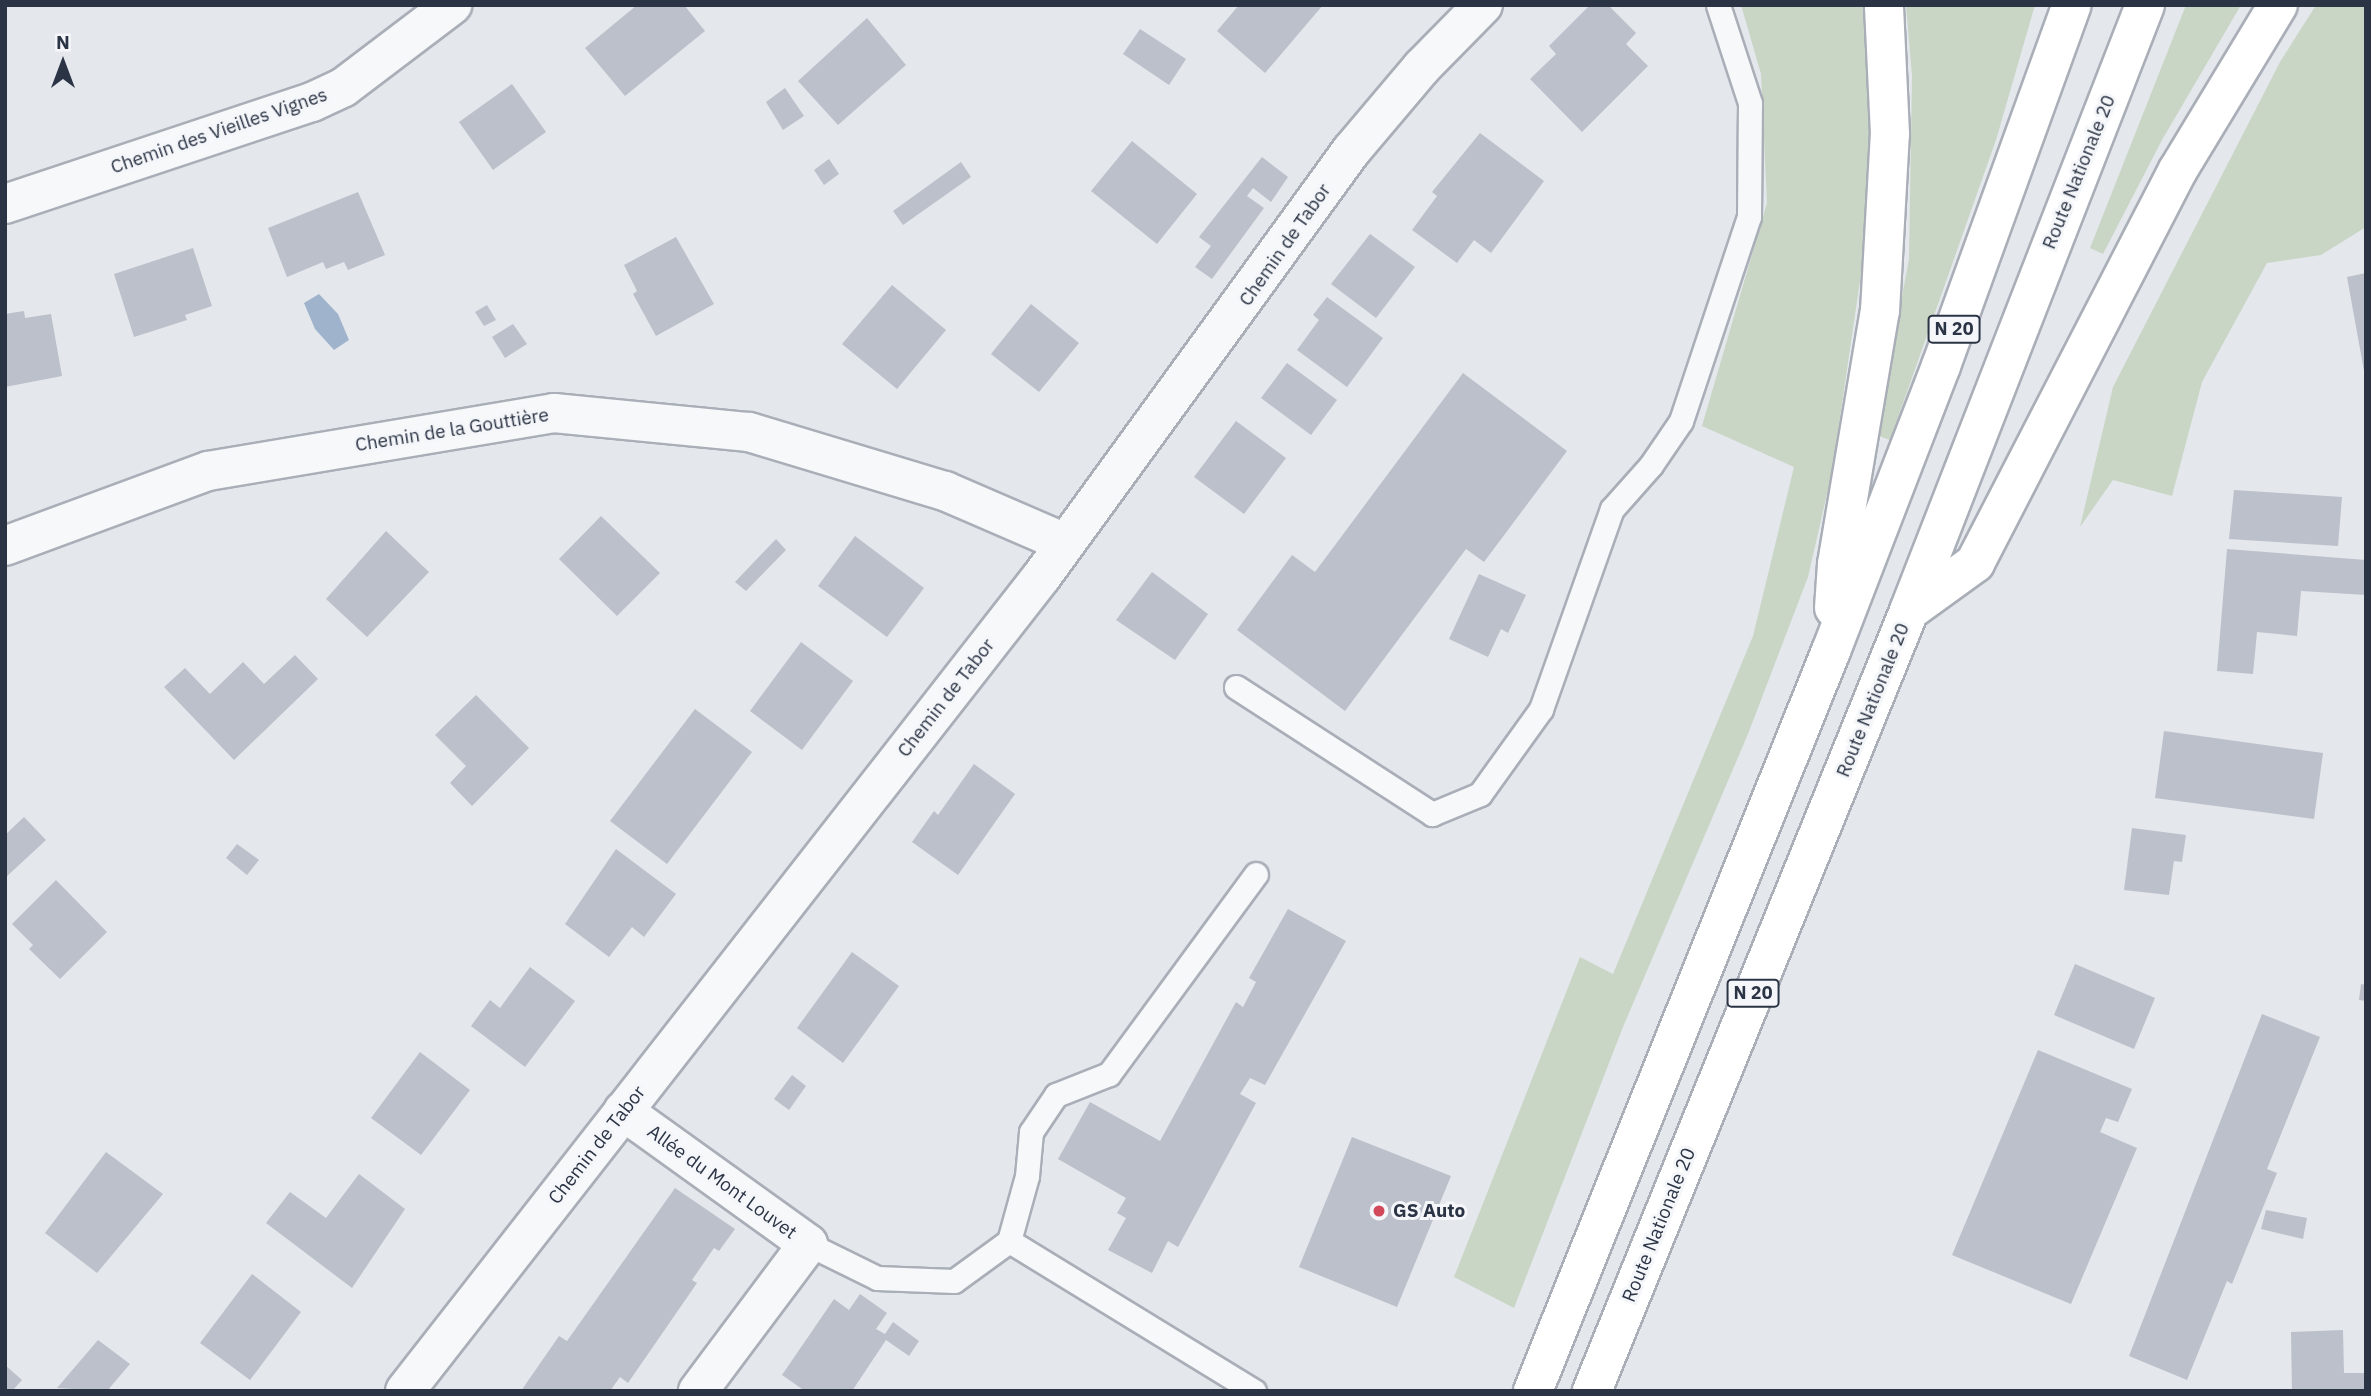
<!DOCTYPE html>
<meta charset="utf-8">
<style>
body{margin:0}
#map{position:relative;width:2371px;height:1396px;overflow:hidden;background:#e4e7ec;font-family:"IBM Plex Sans",sans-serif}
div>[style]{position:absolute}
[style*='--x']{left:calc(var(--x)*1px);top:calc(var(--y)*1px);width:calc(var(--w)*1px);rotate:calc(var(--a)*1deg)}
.green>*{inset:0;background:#c9d6c5}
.water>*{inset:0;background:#9fb4cc}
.building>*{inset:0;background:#bbc0ca}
.roads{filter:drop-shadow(2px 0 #a9aeb7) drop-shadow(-2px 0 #a9aeb7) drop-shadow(0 2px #a9aeb7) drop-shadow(0 -2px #a9aeb7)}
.service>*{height:23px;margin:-11.5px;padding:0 11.5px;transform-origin:11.5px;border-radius:11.5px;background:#f7f8fa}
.minor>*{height:38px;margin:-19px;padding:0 19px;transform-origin:19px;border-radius:19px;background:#f7f8fa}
.primary>*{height:38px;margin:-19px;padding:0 19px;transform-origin:19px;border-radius:19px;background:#fff}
.trunk>*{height:38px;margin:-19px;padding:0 19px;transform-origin:19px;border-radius:19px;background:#fff}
.dots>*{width:19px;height:19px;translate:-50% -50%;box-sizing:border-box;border:4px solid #f4f6f9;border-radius:50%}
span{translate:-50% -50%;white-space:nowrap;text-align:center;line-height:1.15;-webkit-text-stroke:6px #f4f6f9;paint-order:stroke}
.shield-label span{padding:2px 5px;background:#f4f6f9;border:2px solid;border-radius:5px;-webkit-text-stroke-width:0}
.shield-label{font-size:18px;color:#2b3445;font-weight:700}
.street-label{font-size:19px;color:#2b3445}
.poi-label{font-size:19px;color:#2b3445;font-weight:700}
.left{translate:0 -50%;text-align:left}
.frame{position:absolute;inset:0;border:7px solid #2b3445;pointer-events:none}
.north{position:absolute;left:28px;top:28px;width:70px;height:70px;-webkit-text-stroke:5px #f4f6f9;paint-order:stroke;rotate:0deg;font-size:19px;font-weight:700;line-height:28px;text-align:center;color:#2b3445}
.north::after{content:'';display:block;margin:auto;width:24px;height:32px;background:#2b3445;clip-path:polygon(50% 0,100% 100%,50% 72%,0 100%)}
</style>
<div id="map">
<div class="green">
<i style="clip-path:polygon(1741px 5px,1863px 5px,1871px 103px,1863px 260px,1832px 472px,1808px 577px,1748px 734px,1623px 1027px,1514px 1308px,1454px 1277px,1580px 957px,1613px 974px,1753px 636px,1794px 467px,1702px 426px,1767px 203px,1761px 74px)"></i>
<i style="clip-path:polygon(1906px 5px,2035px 5px,1996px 140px,1890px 440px,1876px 435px,1909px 259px,1912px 76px)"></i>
<i style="clip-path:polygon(2186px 5px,2241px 5px,2162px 140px,2103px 254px,2090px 248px)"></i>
<i style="clip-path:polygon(2316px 5px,2366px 5px,2366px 227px,2321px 255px,2267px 263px,2202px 382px,2172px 496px,2113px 480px,2080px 527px,2113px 387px,2280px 62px)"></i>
</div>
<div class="water">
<i style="clip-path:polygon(319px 294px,338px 314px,349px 340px,334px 350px,315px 329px,304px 303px)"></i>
</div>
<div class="building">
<i style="clip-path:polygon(637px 5px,684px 5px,705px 31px,625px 96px,585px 48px)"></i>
<i style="clip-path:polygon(1239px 5px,1323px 5px,1265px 73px,1217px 31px)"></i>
<i style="clip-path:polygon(1590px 5px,1608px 5px,1636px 33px,1626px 44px,1648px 66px,1582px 132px,1530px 79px,1556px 54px,1549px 46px)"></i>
<i style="clip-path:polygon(867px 18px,906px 65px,838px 125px,798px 81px)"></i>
<i style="clip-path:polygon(1140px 29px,1186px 59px,1169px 85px,1123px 54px)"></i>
<i style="clip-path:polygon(512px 84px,546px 132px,493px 170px,459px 122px)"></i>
<i style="clip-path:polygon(785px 88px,804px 116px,783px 130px,766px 102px)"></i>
<i style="clip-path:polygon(1480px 133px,1544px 181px,1491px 253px,1474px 240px,1457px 263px,1412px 230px,1437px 196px,1432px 192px)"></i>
<i style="clip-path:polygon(1132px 141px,1197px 194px,1157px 244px,1091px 191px)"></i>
<i style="clip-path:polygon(1262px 157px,1288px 177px,1271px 202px,1253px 188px,1247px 196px,1264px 208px,1212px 279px,1195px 267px,1211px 246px,1199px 237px)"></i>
<i style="clip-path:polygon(829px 159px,839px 174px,824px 185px,814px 170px)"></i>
<i style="clip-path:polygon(961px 162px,971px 177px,903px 225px,893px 211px)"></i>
<i style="clip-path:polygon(358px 192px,385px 255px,348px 270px,344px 262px,326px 269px,323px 262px,287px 277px,268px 228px)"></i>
<i style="clip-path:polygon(1370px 234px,1415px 267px,1376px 318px,1331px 284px)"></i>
<i style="clip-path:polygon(676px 237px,714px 304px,656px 336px,633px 294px,637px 291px,624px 265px)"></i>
<i style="clip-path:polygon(193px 248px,212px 306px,185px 315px,187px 320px,134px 337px,114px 274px)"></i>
<i style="clip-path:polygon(2366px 273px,2366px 370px,2364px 371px,2347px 277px)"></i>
<i style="clip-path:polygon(892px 285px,946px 330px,897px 389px,842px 344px)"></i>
<i style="clip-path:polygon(1327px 297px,1383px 338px,1347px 387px,1297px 350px,1319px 320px,1313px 315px)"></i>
<i style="clip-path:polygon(1031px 304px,1079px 343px,1039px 392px,991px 354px)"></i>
<i style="clip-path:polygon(487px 305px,496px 320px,484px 326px,475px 312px)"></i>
<i style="clip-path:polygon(24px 311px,25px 318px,51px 314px,62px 376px,5px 387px,5px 314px)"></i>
<i style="clip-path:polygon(513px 324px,527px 344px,505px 358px,492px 337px)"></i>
<i style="clip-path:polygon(1287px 363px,1337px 400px,1311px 435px,1261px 398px)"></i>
<i style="clip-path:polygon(1463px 373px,1567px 451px,1484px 562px,1466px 549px,1345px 711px,1237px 630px,1292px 555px,1315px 572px)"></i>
<i style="clip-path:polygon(1236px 421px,1286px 458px,1244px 514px,1194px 477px)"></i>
<i style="clip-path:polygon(2234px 490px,2342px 497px,2338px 546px,2229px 539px)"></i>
<i style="clip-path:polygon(601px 516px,660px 573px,617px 616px,559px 559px)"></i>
<i style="clip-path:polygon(386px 531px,429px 572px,367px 637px,326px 599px)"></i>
<i style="clip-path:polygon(855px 536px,924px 588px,887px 637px,818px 586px)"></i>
<i style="clip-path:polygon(776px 539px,786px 550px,746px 591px,735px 582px)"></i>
<i style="clip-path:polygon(2227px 549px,2366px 560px,2366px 595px,2301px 591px,2297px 636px,2257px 632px,2253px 674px,2217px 671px)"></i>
<i style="clip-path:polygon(1152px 572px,1208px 614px,1175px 660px,1116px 620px)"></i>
<i style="clip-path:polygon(1479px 574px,1526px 595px,1508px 633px,1501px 629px,1488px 657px,1449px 639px)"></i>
<i style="clip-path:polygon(801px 642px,853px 681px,802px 750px,750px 711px)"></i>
<i style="clip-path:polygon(295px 655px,318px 679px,234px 760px,164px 687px,185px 668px,210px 694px,243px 662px,264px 684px)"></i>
<i style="clip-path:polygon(476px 695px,529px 748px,472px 806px,450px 783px,466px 766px,435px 735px)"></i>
<i style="clip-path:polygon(695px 709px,752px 752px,667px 864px,610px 821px)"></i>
<i style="clip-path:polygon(2164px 731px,2323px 753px,2314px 819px,2155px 798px)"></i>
<i style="clip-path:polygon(974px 764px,1015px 794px,958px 875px,912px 842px,934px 811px,938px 815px)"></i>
<i style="clip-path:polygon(24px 817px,46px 840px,5px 878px,5px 835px)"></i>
<i style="clip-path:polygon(2132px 828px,2186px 835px,2182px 862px,2174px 861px,2169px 895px,2124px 890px)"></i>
<i style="clip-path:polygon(237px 844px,259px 860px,247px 875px,226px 858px)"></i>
<i style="clip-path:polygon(616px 849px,676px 894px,644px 937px,632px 927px,609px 957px,565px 924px)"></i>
<i style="clip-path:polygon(56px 880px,107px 932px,60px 979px,29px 949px,33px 945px,12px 924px)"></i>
<i style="clip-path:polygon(1288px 909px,1346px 941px,1265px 1085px,1250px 1078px,1240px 1094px,1256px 1103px,1178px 1247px,1168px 1241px,1152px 1273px,1108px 1250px,1126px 1218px,1117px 1213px,1126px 1198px,1058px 1159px,1090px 1102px,1160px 1141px,1236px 1002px,1243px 1007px,1256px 982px,1249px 978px)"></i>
<i style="clip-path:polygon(852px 952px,899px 986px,843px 1063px,797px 1028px)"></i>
<i style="clip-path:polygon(2075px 964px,2155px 998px,2134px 1049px,2054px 1015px)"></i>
<i style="clip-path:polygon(530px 967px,575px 1001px,525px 1067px,471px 1026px,490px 1000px,500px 1008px)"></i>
<i style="clip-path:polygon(2361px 984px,2366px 985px,2366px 1001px,2359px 1000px)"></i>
<i style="clip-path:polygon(2262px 1014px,2320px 1037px,2267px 1169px,2277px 1173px,2232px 1284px,2227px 1281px,2187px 1380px,2129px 1356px)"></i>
<i style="clip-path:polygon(2038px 1050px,2132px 1089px,2118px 1122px,2106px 1118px,2100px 1132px,2137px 1148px,2071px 1304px,1952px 1255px)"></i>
<i style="clip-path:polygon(420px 1052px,470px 1090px,421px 1155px,371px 1118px)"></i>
<i style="clip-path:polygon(792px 1075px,806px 1086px,789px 1110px,774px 1099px)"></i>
<i style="clip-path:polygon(1352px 1137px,1451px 1176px,1397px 1307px,1299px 1267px)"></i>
<i style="clip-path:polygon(106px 1152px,163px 1194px,97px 1273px,45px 1233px)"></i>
<i style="clip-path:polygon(359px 1174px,405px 1209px,352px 1288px,266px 1223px,290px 1192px,326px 1218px)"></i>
<i style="clip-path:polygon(675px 1188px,735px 1229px,719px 1251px,714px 1248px,692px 1280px,697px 1283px,628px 1383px,620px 1377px,610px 1391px,521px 1391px,559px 1336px,567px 1341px)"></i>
<i style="clip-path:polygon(2266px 1210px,2307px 1218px,2303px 1239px,2261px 1229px)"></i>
<i style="clip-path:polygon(252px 1274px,301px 1312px,250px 1380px,200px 1343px)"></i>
<i style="clip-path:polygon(860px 1294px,887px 1313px,876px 1329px,885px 1334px,893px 1322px,919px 1341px,909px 1356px,886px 1340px,852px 1391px,805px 1391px,782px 1375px,834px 1299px,849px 1310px)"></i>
<i style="clip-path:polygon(2343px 1330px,2344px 1373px,2365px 1373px,2366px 1390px,2292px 1391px,2291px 1332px)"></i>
<i style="clip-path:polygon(98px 1340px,130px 1364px,107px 1391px,57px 1388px)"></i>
<i style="clip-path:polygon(5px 1365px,22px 1380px,12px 1391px,5px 1391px)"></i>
</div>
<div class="roads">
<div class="service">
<i style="--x:1236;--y:687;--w:234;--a:32.9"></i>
<i style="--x:1432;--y:814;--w:52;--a:-22.6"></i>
<i style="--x:1480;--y:794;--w:105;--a:-54.3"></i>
<i style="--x:1541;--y:709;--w:212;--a:-70.5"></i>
<i style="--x:1612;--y:509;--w:59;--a:-48.4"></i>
<i style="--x:1651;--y:465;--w:53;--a:-55.7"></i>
<i style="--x:1681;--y:421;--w:215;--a:-71.6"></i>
<i style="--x:1749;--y:217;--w:114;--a:-89.5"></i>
<i style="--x:1750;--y:103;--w:103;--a:-108.1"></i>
<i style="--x:808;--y:1244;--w:77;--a:26.2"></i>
<i style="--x:877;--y:1278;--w:77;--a:2.2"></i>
<i style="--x:954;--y:1281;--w:68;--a:-36"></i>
<i style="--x:1254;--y:1391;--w:287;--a:-148.5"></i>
<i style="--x:1009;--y:1241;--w:67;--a:-74.5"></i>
<i style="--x:1027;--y:1176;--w:44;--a:-84.8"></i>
<i style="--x:1031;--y:1132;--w:45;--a:-56"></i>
<i style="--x:1056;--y:1095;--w:57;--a:-21.6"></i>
<i style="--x:1109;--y:1074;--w:248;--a:-53.7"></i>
</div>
<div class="minor">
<i style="--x:5;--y:204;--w:324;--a:-18.4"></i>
<i style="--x:312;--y:102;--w:35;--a:-25"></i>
<i style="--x:344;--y:87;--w:136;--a:-37.2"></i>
<i style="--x:5;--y:546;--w:216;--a:-20.3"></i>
<i style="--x:208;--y:471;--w:351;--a:-9.5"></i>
<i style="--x:554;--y:413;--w:196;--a:5.6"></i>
<i style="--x:749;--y:432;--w:205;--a:16.8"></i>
<i style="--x:945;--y:491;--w:129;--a:23.4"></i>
<i style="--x:623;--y:1111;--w:228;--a:35.7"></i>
<i style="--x:808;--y:1244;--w:184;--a:126.8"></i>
<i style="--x:405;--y:1391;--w:1034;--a:-51.99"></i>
<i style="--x:1042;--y:576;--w:525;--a:-53.98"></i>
<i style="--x:1351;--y:151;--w:110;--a:-49.8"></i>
<i style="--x:1422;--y:67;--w:87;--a:-45.5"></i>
</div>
<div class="primary">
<i style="--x:1834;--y:608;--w:44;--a:-86.1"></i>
<i style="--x:1837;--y:564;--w:257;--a:-80.4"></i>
<i style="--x:1880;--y:311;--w:177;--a:-86.8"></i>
<i style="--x:1890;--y:134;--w:129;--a:-92.7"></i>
<i style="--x:1533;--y:1391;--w:798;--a:-68.07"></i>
<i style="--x:1831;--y:651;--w:305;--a:-68.9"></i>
<i style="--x:1941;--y:366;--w:384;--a:-70.1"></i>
<i style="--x:1592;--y:1391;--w:842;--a:-67.88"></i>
<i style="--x:1909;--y:611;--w:650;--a:-68.72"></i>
</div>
<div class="trunk">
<i style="--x:1909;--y:611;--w:82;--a:-36"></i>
<i style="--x:1975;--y:563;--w:442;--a:-62.7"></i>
<i style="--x:2178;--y:170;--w:193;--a:-58.8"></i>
</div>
</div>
<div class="dots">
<i style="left:1379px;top:1211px;background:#d1495b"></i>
</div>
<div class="shield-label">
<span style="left:1954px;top:329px">N 20</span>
<span style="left:1753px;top:993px">N 20</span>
</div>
<div class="street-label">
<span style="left:219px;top:131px;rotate:-19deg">Chemin des Vieilles Vignes</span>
<span style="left:2079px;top:172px;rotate:-68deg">Route Nationale 20</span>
<span style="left:1285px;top:245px;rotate:-55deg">Chemin de Tabor</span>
<span style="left:452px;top:430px;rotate:-9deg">Chemin de la Gouttière</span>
<span style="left:946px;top:698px;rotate:-52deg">Chemin de Tabor</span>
<span style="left:1873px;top:700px;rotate:-68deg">Route Nationale 20</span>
<span style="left:597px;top:1145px;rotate:-52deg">Chemin de Tabor</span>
<span style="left:722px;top:1182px;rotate:36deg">Allée du Mont Louvet</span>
<span style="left:1659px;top:1225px;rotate:-68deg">Route Nationale 20</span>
</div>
<div class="poi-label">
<span class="left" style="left:1393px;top:1211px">GS Auto</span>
</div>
<div class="frame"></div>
<div class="north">N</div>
</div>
